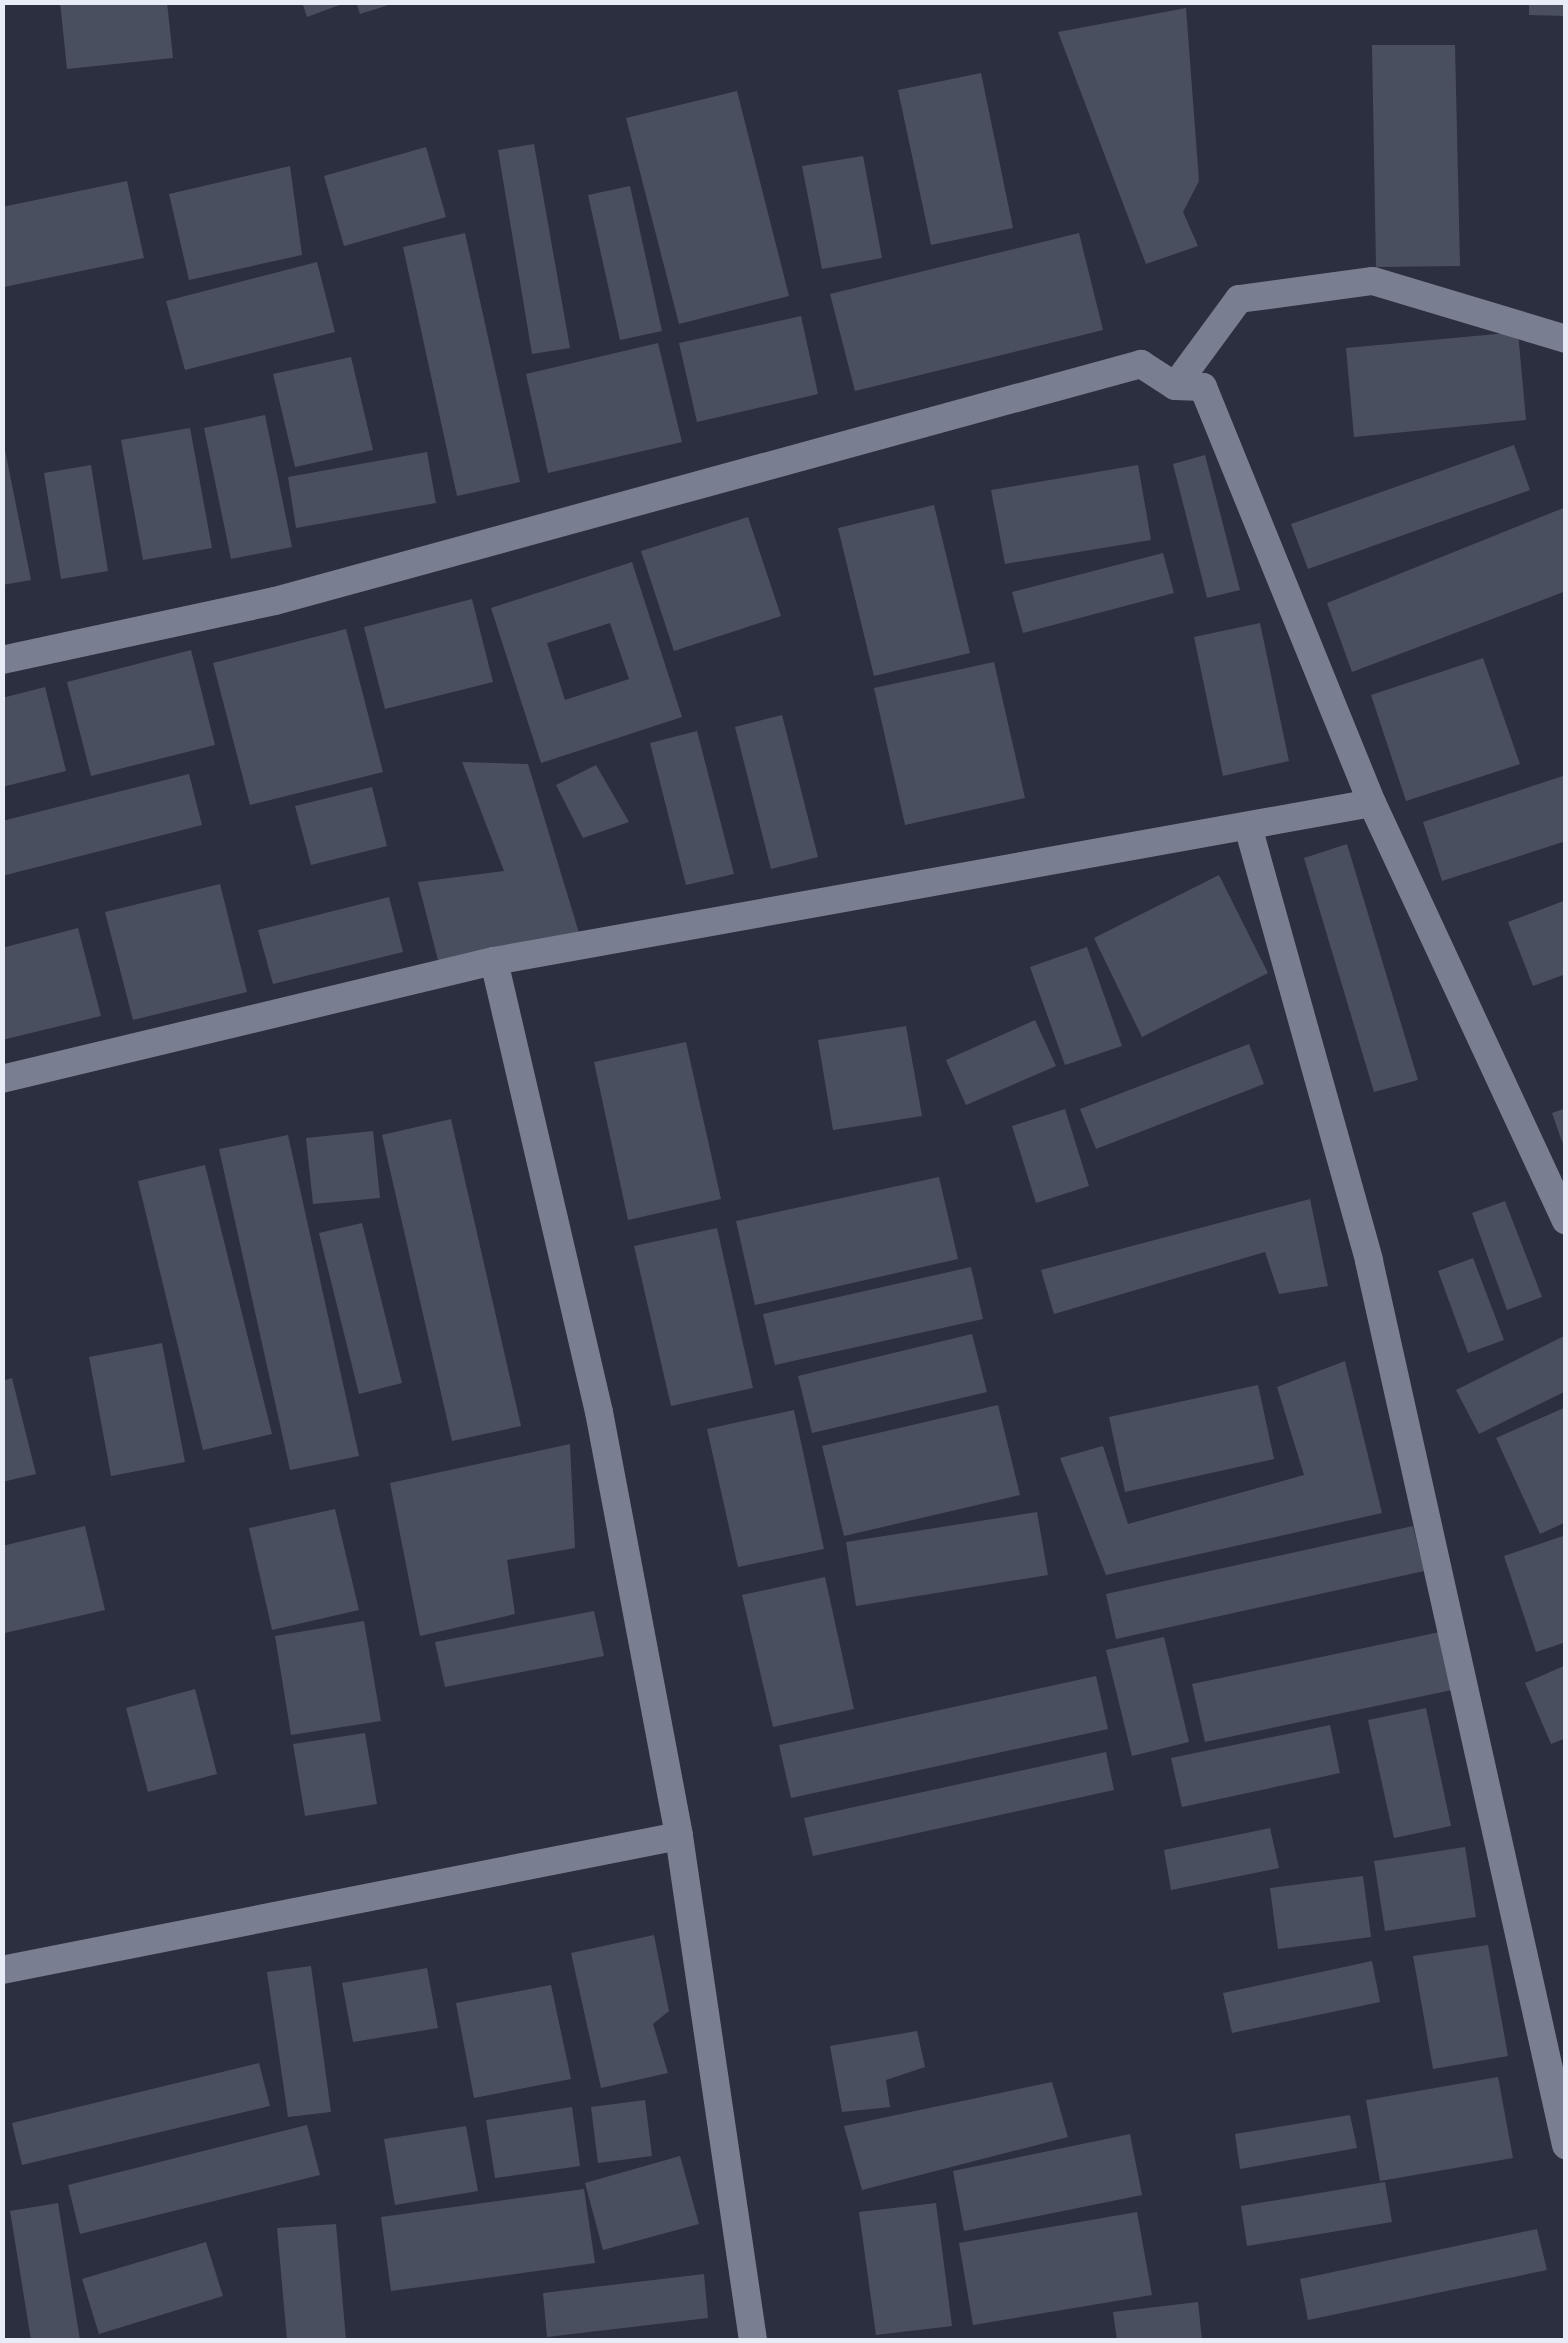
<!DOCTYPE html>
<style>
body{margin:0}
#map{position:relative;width:1568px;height:2343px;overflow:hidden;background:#2b2f3f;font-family:Cabin,sans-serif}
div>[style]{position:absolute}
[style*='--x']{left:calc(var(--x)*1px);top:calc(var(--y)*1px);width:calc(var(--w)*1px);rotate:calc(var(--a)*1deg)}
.building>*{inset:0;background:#4a4f60}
.minor>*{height:28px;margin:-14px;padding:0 14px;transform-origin:14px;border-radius:14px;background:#797f91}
span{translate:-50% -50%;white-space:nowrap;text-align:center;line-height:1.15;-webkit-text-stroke:8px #212534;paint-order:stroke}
.frame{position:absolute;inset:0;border:5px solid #e8ecf6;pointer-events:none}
</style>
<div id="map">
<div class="building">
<i style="clip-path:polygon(60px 2px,167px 2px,173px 58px,67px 69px)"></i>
<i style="clip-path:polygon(302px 2px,345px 2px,345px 3px,307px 17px)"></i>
<i style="clip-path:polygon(356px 2px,394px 2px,395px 3px,360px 14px)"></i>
<i style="clip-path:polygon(1529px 2px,1566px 2px,1566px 16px,1529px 15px)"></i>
<i style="clip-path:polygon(1186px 8px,1199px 181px,1183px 212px,1198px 246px,1146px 264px,1058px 32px)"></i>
<i style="clip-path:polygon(1372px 45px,1455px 45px,1460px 266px,1376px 267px)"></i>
<i style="clip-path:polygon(981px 73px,1013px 228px,931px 245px,898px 90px)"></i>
<i style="clip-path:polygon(737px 91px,789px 296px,679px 324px,626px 118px)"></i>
<i style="clip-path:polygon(534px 144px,570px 348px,532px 354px,498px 150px)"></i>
<i style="clip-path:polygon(426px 147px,446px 217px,344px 246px,324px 176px)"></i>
<i style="clip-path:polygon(863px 156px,882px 258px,822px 269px,802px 166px)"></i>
<i style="clip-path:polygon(290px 166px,302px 255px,189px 280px,169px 194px)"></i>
<i style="clip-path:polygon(127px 181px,144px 258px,4px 287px,2px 207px)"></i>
<i style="clip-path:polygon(630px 186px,662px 331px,620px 340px,588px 195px)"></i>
<i style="clip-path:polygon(465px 233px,520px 482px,457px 496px,403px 247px)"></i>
<i style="clip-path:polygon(1079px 233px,1103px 330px,855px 391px,830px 294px)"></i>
<i style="clip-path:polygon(317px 262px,335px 332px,185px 370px,166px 301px)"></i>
<i style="clip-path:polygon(801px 316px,818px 394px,697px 422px,679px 343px)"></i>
<i style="clip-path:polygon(1518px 332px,1526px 420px,1354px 437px,1346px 348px)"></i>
<i style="clip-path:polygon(658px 343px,682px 442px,548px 473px,526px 374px)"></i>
<i style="clip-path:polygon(351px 357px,373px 450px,295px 467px,273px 374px)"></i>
<i style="clip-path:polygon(265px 415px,292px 547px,231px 559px,204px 428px)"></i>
<i style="clip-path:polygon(190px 428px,212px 548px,143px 560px,121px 440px)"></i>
<i style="clip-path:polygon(2px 435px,31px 580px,2px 585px)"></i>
<i style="clip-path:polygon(1514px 445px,1530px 490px,1308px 569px,1291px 524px)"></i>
<i style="clip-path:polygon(427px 452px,436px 503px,296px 528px,288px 477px)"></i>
<i style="clip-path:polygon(1205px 455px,1240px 590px,1207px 598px,1173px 464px)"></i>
<i style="clip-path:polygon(91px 465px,108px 571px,61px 579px,44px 473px)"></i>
<i style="clip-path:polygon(1138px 465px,1151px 540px,1005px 564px,991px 490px)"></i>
<i style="clip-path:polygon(934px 505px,970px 653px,874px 676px,838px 528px)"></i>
<i style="clip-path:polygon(1566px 507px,1566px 591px,1352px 672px,1327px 603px)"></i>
<i style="clip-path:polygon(748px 517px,781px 616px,674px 651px,641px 551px)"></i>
<i style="clip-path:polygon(1163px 553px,1174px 593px,1023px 633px,1012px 592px)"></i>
<i style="clip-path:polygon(evenodd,632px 562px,682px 717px,541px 763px,491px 608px,632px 562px,610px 623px,629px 679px,565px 700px,547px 643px,610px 623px)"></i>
<i style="clip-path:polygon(472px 599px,493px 682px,385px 709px,364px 627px)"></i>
<i style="clip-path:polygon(1260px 623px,1289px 761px,1223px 776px,1194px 637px)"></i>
<i style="clip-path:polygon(346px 629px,383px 772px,250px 805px,213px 663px)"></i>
<i style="clip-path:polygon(191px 650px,215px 745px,91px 776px,67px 682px)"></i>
<i style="clip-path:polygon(1483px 658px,1520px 764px,1406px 801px,1371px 695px)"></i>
<i style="clip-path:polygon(994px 662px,1025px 798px,905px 825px,874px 688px)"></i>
<i style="clip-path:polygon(45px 687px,66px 771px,2px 787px,2px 698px)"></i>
<i style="clip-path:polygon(782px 715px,818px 857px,771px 869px,735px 727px)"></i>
<i style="clip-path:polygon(697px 731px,734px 874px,686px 885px,650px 743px)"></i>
<i style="clip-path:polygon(462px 762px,528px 764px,579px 933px,440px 968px,418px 882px,504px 871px)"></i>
<i style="clip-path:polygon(596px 765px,629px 822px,583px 838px,556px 785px)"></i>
<i style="clip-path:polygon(189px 774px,202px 825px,2px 876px,2px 821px)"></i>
<i style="clip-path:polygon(1566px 775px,1566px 841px,1442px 881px,1423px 822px)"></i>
<i style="clip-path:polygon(372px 787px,387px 846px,311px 865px,295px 806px)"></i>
<i style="clip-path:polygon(1347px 844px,1418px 1080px,1374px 1092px,1304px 858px)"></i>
<i style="clip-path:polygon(1219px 875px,1268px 973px,1142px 1037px,1094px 938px)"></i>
<i style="clip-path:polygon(220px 884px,247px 992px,133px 1020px,105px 912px)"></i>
<i style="clip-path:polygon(389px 897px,403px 952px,273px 984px,258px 930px)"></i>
<i style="clip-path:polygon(1566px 900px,1566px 974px,1533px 986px,1508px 922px)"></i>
<i style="clip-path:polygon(78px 928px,101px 1016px,2px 1040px,2px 948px)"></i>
<i style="clip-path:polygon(1087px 947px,1122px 1046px,1065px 1065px,1030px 967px)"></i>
<i style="clip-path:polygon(1035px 1020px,1056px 1066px,966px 1105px,946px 1060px)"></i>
<i style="clip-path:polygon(906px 1026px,922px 1116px,833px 1130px,818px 1040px)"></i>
<i style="clip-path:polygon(686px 1042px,721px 1199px,628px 1220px,594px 1062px)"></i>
<i style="clip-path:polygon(1249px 1044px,1264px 1084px,1096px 1149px,1080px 1109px)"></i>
<i style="clip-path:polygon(1566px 1108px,1566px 1150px,1565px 1150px,1552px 1113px)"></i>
<i style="clip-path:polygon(1065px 1109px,1089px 1186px,1036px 1203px,1012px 1126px)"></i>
<i style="clip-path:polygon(451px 1119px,521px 1426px,452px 1441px,382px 1135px)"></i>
<i style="clip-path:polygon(373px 1131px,380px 1198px,313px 1204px,306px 1138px)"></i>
<i style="clip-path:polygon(288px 1135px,359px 1456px,290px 1470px,219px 1149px)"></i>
<i style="clip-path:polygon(205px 1165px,272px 1434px,203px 1450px,138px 1181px)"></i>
<i style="clip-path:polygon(939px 1177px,958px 1259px,755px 1305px,736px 1221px)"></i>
<i style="clip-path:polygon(1310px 1199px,1328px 1286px,1279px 1294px,1265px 1252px,1054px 1314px,1041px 1270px)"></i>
<i style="clip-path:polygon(1505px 1201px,1542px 1297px,1507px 1310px,1472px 1213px)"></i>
<i style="clip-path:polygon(362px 1223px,402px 1383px,359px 1394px,319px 1233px)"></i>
<i style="clip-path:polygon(717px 1228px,753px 1388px,671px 1406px,634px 1246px)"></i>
<i style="clip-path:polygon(1473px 1258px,1504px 1340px,1468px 1353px,1438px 1271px)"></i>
<i style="clip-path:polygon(971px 1267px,983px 1319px,775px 1365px,763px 1314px)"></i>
<i style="clip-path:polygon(972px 1334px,987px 1392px,812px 1433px,798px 1376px)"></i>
<i style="clip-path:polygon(1564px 1336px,1566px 1391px,1479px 1434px,1456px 1390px)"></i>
<i style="clip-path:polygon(162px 1343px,185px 1462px,111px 1476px,89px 1357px)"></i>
<i style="clip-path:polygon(1345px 1361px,1382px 1513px,1106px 1575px,1060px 1458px,1103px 1446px,1128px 1524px,1304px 1475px,1277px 1387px)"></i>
<i style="clip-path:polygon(12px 1378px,36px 1474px,2px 1482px,2px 1381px)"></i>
<i style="clip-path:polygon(1258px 1385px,1274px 1459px,1125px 1492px,1109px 1417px)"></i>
<i style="clip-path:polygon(998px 1405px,1020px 1495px,844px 1536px,822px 1446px)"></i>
<i style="clip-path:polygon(1566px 1407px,1566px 1522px,1540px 1534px,1496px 1438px)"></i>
<i style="clip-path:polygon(794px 1410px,824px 1549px,738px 1567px,707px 1429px)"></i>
<i style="clip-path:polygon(570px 1444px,575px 1548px,507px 1560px,515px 1614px,420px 1636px,390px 1483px)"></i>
<i style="clip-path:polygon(335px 1509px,359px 1610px,272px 1630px,249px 1528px)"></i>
<i style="clip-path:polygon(1037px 1512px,1048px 1575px,856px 1606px,846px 1542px)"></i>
<i style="clip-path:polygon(85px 1526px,105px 1610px,5px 1633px,2px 1546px)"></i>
<i style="clip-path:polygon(1413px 1526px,1424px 1571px,1116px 1639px,1106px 1594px)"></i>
<i style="clip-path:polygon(1566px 1535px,1566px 1642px,1536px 1652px,1504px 1556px)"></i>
<i style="clip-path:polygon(825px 1577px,854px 1709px,773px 1727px,742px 1595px)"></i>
<i style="clip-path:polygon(594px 1611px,604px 1656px,445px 1687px,435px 1642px)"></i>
<i style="clip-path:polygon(364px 1621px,381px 1721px,291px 1735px,275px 1636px)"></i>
<i style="clip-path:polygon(1440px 1632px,1452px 1690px,1205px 1742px,1192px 1684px)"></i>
<i style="clip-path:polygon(1164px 1637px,1189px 1742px,1132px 1756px,1106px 1650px)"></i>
<i style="clip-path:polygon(1566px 1665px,1566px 1738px,1551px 1744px,1525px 1683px)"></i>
<i style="clip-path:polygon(1096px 1676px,1108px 1729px,791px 1798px,779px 1745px)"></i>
<i style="clip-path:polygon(195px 1689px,217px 1774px,148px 1792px,126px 1708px)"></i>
<i style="clip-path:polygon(1426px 1708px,1451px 1826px,1394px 1838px,1368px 1720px)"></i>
<i style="clip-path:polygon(1330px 1725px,1340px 1773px,1182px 1807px,1171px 1758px)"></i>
<i style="clip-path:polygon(365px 1733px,377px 1804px,305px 1816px,293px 1744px)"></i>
<i style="clip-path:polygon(1106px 1752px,1114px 1790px,813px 1856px,804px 1818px)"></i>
<i style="clip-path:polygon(1270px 1828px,1279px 1868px,1171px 1890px,1164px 1850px)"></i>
<i style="clip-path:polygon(1465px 1847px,1476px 1917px,1385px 1931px,1374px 1861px)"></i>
<i style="clip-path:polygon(1363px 1876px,1371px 1937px,1278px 1949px,1270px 1888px)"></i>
<i style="clip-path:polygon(654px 1935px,669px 2011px,653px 2024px,668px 2073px,601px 2088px,571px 1953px)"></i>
<i style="clip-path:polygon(1488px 1945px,1508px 2056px,1433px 2069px,1413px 1956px)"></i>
<i style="clip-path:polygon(1372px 1961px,1380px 2002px,1232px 2033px,1223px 1993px)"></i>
<i style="clip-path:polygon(311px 1966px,331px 2112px,288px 2117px,267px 1972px)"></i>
<i style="clip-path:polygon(427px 1968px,438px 2028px,353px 2042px,342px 1983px)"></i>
<i style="clip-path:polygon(551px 1985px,571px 2079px,474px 2098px,456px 2003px)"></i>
<i style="clip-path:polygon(917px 2031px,925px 2067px,886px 2080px,890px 2107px,842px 2112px,830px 2046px)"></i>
<i style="clip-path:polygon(259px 2063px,270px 2106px,22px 2165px,12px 2123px)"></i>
<i style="clip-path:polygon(1498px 2077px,1513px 2158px,1380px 2181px,1366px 2100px)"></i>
<i style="clip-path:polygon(1052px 2082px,1068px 2137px,862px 2190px,844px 2126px)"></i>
<i style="clip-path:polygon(645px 2100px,652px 2156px,598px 2163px,591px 2107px)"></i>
<i style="clip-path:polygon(572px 2107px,580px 2166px,495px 2178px,486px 2120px)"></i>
<i style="clip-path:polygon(1350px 2115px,1357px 2148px,1240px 2169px,1235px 2134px)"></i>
<i style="clip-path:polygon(307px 2125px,320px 2175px,80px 2234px,68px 2185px)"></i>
<i style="clip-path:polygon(466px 2126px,478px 2191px,395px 2205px,384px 2139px)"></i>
<i style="clip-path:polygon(1130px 2134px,1142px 2195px,964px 2231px,953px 2171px)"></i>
<i style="clip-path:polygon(680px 2156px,699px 2224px,603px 2250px,585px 2183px)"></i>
<i style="clip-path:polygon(1385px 2182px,1392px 2222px,1247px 2246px,1241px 2206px)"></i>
<i style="clip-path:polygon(584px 2189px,595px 2263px,391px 2291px,381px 2217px)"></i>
<i style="clip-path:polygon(58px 2203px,80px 2340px,31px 2340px,10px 2211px)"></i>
<i style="clip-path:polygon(936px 2203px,952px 2326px,876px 2335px,859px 2212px)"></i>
<i style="clip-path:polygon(1137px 2212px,1152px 2295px,973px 2325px,959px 2243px)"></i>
<i style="clip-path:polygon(336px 2224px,346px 2340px,287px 2340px,277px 2228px)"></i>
<i style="clip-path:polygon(1537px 2229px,1547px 2270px,1308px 2320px,1300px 2279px)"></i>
<i style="clip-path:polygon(206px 2242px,223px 2296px,99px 2334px,82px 2279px)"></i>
<i style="clip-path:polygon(704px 2274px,708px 2318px,547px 2337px,543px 2293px)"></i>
<i style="clip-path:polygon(1198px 2302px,1202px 2340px,1117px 2340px,1113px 2312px)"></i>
</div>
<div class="minor">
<i style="--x:1175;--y:386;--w:108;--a:-53.7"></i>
<i style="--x:1239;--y:299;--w:135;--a:-7.7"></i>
<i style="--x:1373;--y:281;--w:202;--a:16.7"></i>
<i style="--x:2;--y:660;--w:279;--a:-12.2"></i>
<i style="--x:275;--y:601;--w:898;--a:-15.31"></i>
<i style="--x:1141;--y:364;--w:40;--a:32.9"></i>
<i style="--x:1175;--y:386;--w:28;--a:2"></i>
<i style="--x:1203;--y:387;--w:449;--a:67.9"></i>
<i style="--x:1372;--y:803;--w:460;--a:65.1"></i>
<i style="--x:1249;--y:830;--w:447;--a:74.4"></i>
<i style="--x:1369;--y:1261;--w:906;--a:77.44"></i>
<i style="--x:494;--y:961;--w:463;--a:76.9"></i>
<i style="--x:599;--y:1412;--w:431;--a:79.3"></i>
<i style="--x:679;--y:1836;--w:509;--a:81.65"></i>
<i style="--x:2;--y:1079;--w:506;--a:-13.49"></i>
<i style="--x:494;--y:961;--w:892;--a:-10.2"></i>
<i style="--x:2;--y:1970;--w:690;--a:-11.2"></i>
</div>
<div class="frame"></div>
</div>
